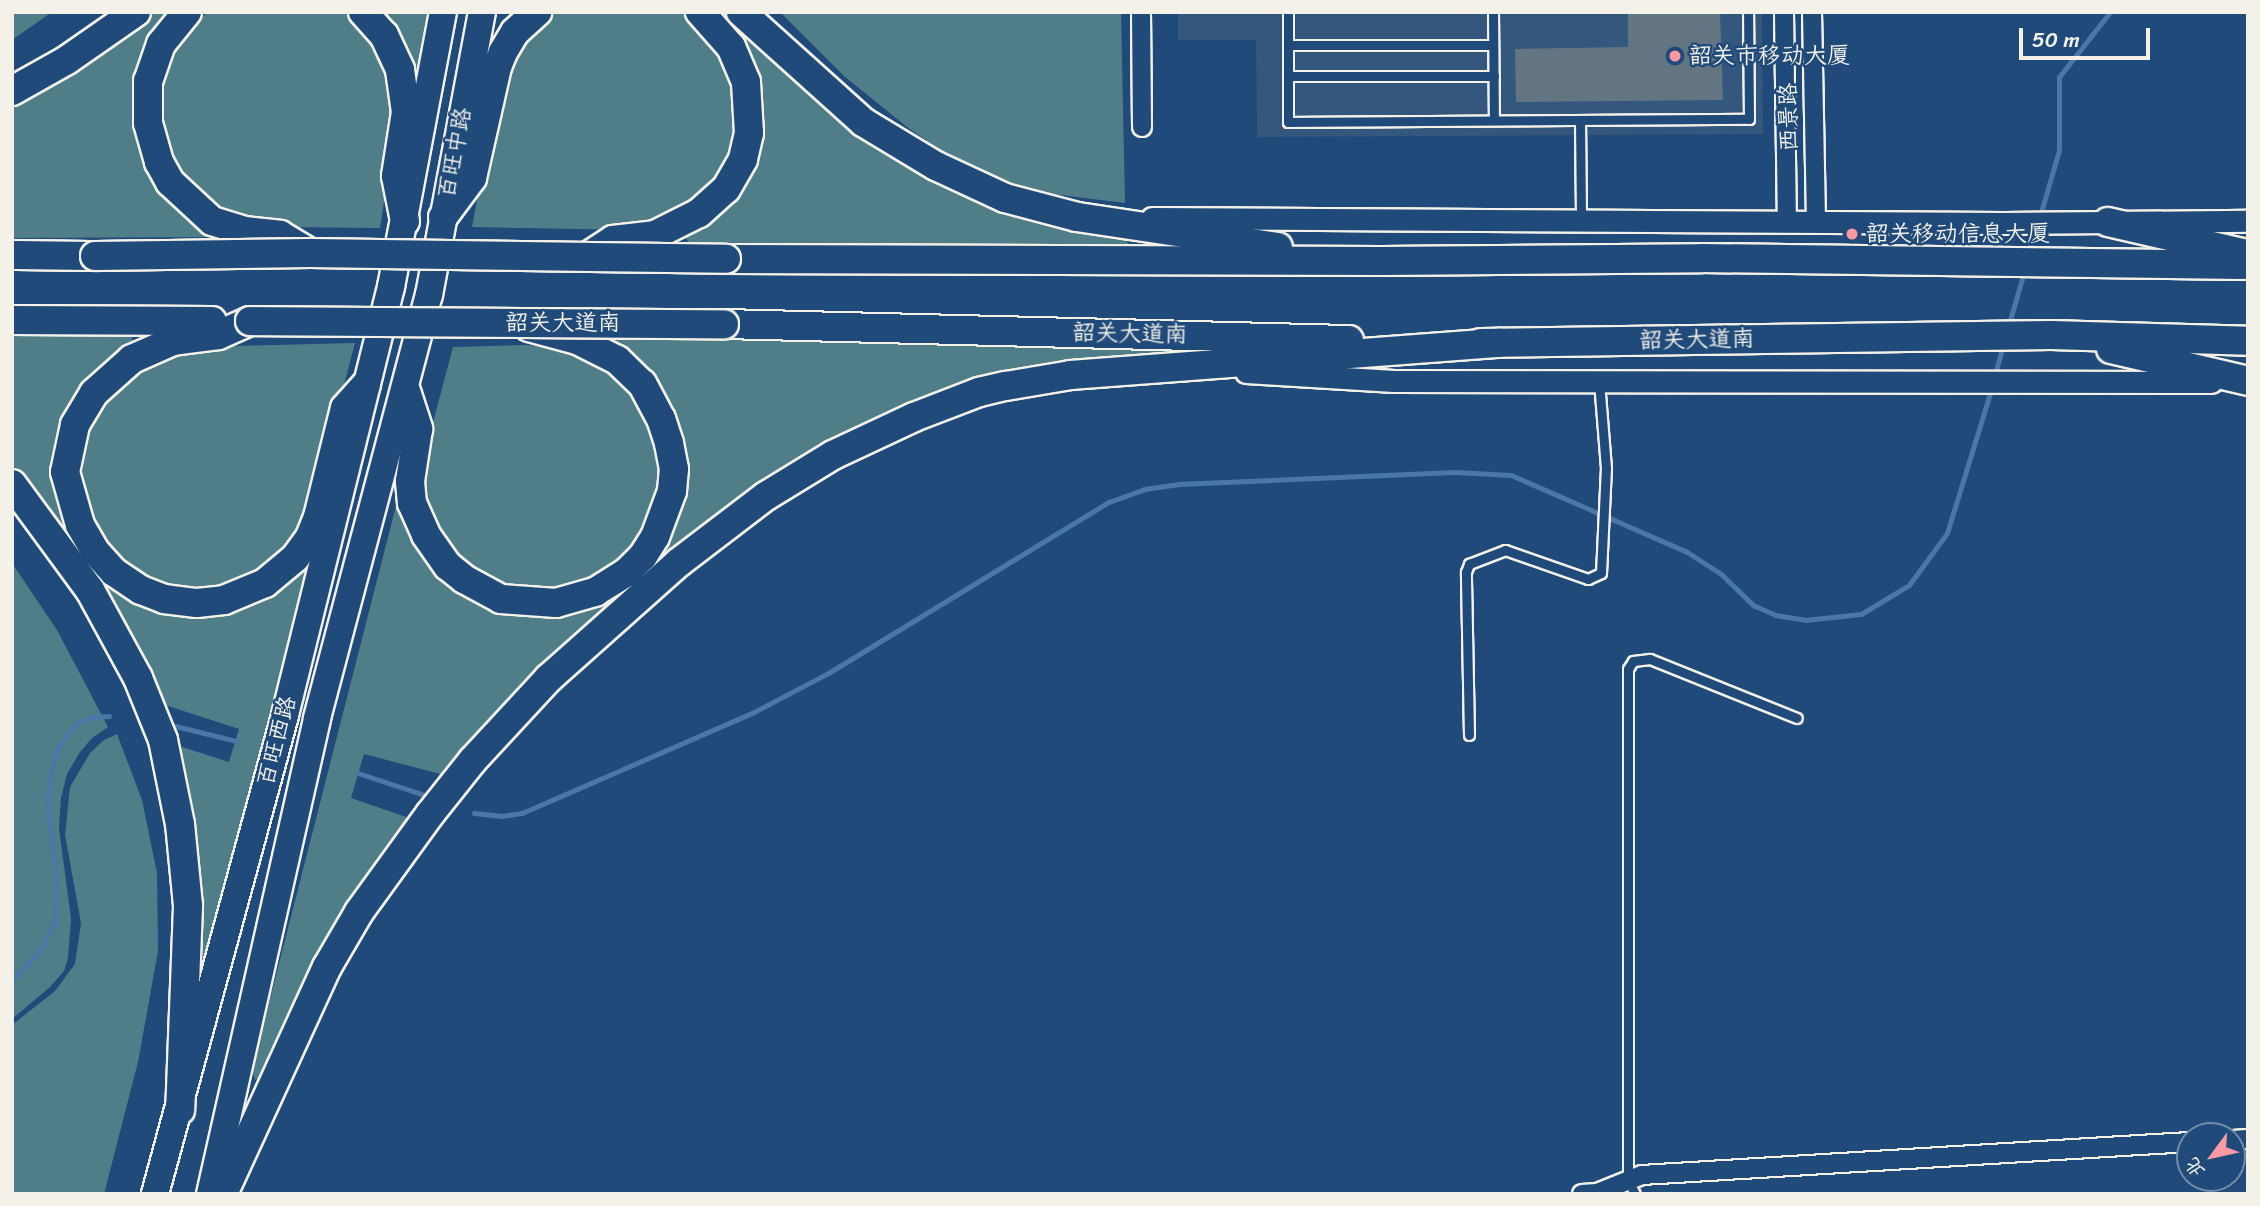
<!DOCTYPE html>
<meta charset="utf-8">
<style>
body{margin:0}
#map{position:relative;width:2260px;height:1206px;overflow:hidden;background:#1f4a7a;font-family:Sriracha,"LXGW WenKai TC",sans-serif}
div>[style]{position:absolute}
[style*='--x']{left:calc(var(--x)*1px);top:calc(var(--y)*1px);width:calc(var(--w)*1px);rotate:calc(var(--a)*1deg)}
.built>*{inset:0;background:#33577d}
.green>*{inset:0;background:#4f7e88}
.stream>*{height:5px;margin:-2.5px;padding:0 2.5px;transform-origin:2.5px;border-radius:2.5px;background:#4b77a6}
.building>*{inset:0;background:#637483}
.roads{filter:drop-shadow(2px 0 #f4f1e8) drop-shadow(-2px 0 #f4f1e8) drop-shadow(0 2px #f4f1e8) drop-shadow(0 -2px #f4f1e8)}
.service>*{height:9px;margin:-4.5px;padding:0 4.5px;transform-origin:4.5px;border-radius:4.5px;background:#1f4a7a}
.minor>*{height:18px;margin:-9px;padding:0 9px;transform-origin:9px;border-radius:9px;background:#1f4a7a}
.tertiary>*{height:21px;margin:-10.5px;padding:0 10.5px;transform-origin:10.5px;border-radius:10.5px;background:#1f4a7a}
.primary>*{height:26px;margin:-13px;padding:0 13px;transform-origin:13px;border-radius:13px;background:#1f4a7a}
.trunk>*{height:28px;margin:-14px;padding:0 14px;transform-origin:14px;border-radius:14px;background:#1f4a7a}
.bridges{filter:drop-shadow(2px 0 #f4f1e8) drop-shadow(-2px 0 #f4f1e8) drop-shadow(0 2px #f4f1e8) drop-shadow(0 -2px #f4f1e8)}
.trunk-bridge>*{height:28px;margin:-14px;padding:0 14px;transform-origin:14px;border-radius:14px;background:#1f4a7a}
.dots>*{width:19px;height:19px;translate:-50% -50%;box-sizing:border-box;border:4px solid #1f4a7a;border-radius:50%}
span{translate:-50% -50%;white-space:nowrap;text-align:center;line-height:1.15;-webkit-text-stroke:5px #1f4a7a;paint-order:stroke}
.poi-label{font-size:23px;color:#f4f1e8}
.left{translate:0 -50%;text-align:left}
.street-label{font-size:23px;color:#f4f1e8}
.frame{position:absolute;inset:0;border:14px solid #f4f1e8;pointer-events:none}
.north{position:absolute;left:2176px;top:1122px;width:70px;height:70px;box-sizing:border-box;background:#1f4a7a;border:2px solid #748da6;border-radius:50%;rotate:237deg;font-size:19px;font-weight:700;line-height:28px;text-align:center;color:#f4f1e8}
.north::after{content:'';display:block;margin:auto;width:24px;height:32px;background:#ff9aa2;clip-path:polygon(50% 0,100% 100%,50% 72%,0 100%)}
.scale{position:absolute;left:2019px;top:28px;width:131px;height:32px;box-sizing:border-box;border:4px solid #f4f1e8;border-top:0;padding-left:9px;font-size:21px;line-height:24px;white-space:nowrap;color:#f4f1e8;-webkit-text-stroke:5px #1f4a7a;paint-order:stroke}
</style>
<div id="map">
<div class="built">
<i style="clip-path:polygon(1178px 12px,1762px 12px,1763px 134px,1257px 137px,1256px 40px,1178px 40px)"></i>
</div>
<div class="green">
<i style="clip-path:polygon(18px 12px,52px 12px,12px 40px,12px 16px)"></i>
<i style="clip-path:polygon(153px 12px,175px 12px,138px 77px,195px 223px,214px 237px,12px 238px,12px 103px,104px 48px)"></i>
<i style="clip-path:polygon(208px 12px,349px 12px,361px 24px,391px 73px,394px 135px,380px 228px,275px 227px,222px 213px,181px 175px,172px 162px,160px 125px,161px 89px,172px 51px,184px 33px)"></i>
<i style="clip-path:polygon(377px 12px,428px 12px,417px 74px,405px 50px)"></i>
<i style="clip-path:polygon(549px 12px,683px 12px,716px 42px,735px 87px,737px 133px,719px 175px,699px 198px,634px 230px,472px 227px,495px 103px,511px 53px)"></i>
<i style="clip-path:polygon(712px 12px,727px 12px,782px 66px,1064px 224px,1126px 240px,1130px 246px,1123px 250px,688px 242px,686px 238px,755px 153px)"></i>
<i style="clip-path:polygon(780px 12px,1121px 12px,1125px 203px,1036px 192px,962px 165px,907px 127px,844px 76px)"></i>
<i style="clip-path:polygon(12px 335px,131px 335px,133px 341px,93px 374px,70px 406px,55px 444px,55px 471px,59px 501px,159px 608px,309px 560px,198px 992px,176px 745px,229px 762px,239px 729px,162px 704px,40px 500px,12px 468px)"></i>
<i style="clip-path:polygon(616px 337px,1191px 343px,1205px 350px,850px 436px,444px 775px,364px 754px,351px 798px,409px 818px,345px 914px,262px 1076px,255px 1080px,252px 1069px,397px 502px,402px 503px,475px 599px,629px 580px,682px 442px,669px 405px,612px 343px)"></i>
<i style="clip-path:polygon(355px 343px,306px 530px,266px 567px,226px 587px,204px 590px,156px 584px,121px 564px,90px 520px,79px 476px,79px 459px,92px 418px,121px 380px,137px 370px,196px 347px)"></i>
<i style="clip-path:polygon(526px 345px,572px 349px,620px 375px,647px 412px,660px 457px,658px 502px,637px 541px,610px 567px,591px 578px,544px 592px,503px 588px,467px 567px,440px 536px,418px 479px,453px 347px)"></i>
<i style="clip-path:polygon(12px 563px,57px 630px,108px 727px,92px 738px,80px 752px,67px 774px,61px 798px,59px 828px,71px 919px,68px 958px,64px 971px,50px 987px,12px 1019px)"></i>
<i style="clip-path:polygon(117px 734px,142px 800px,157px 873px,158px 951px,138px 1062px,104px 1194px,12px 1194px,12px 1025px,55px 991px,75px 964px,81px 923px,65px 835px,70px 787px,90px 753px,104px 740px)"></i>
</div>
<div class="stream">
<i style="--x:2039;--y:219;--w:72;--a:-73.8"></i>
<i style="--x:2059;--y:150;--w:73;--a:-90"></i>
<i style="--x:2059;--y:77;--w:83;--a:-51.9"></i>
<i style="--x:2029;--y:252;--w:25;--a:-74"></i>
<i style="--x:2008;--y:327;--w:57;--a:-73.8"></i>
<i style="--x:1994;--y:377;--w:35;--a:-74"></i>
<i style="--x:167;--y:724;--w:71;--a:13.8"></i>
<i style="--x:358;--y:773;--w:76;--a:18.4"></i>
<i style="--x:474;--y:813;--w:28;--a:6"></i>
<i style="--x:502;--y:816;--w:20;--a:-9"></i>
<i style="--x:522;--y:813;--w:251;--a:-23.5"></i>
<i style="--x:752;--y:713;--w:88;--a:-27.7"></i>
<i style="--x:830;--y:672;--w:327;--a:-31.4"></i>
<i style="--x:1109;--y:502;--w:37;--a:-20"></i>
<i style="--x:1144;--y:489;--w:34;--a:-8"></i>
<i style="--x:1178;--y:484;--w:277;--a:-2.5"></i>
<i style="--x:1455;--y:472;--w:56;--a:3.1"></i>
<i style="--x:1511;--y:475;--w:192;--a:23.6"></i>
<i style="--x:1687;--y:552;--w:40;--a:32.9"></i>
<i style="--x:1721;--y:574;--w:45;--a:44.1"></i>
<i style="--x:1753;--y:605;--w:24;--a:24"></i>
<i style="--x:1775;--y:615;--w:30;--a:9"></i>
<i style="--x:1805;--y:620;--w:56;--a:-6.1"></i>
<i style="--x:1861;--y:614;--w:56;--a:-31.1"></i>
<i style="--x:1909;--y:585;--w:64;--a:-53.8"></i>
<i style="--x:1947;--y:533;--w:153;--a:-72.9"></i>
<i style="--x:12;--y:980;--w:39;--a:-46"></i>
<i style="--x:39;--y:952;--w:35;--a:-63"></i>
<i style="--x:55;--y:921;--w:43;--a:-88.7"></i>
<i style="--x:56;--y:878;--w:78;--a:-96.7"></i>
<i style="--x:47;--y:801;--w:37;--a:-82"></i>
<i style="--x:52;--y:764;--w:20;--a:-70"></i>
<i style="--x:59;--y:745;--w:27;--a:-51"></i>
<i style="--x:76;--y:724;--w:17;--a:-24"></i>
<i style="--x:92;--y:717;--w:17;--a:-3"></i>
</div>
<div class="building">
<i style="clip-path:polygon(1628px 12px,1720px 12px,1723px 100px,1516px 102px,1515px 49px,1628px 47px)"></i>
</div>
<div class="roads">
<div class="service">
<i style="--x:1288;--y:12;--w:110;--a:90"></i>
<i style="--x:1288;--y:122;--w:461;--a:-0.4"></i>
<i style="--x:1749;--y:119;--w:107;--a:-90.5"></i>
<i style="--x:1493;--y:12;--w:108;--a:89.5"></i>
<i style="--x:1288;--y:45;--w:205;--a:0"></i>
<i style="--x:1288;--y:76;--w:206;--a:0"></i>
<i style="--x:1580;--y:120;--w:100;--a:89.4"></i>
<i style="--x:1469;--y:735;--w:163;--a:-91.1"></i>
<i style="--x:1466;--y:572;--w:9;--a:-69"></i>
<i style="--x:1469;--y:564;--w:39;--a:-21"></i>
<i style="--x:1505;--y:550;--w:88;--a:19.3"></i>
<i style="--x:1588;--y:579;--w:14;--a:-25"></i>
<i style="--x:1601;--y:573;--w:105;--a:-87.3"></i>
<i style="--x:1606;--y:468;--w:87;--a:-94.6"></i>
<i style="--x:1635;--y:1194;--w:16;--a:-117"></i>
<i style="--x:1628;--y:1180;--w:511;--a:-90"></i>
<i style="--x:1628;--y:669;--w:9;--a:-58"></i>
<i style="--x:1633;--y:661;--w:17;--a:-7"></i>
<i style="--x:1650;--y:659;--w:158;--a:21.9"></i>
</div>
<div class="minor">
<i style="--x:1141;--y:12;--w:115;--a:89.5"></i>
<i style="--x:1784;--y:12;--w:209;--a:89.2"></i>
<i style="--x:1812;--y:12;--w:209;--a:88.9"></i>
<i style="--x:2232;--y:1140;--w:16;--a:-4"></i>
<i style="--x:1582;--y:1194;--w:15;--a:-4"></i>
<i style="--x:1597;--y:1193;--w:48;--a:-21.8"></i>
<i style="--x:1642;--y:1175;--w:549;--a:-3.45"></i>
</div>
<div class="tertiary">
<i style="--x:1152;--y:218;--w:851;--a:0.34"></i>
<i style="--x:2003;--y:223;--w:245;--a:-0.5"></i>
<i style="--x:1246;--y:372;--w:148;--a:3.5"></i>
<i style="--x:1394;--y:381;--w:817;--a:0.07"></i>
</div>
<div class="primary">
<i style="--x:155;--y:1194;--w:496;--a:-74.8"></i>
<i style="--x:285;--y:715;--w:441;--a:-76.1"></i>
<i style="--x:391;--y:287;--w:280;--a:-79.3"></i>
<i style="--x:210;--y:1194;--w:488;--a:-77.3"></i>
<i style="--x:317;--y:718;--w:438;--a:-75.2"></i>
<i style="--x:429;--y:295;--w:288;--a:-79.4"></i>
</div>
<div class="trunk">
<i style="--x:187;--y:12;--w:41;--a:129.1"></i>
<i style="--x:161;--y:44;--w:39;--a:109"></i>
<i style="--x:148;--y:81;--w:42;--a:90"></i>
<i style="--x:148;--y:123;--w:41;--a:74.2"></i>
<i style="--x:159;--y:162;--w:23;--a:61"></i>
<i style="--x:170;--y:182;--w:57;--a:42.9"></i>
<i style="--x:212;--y:221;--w:34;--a:17"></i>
<i style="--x:244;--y:231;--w:36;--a:6"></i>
<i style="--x:280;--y:235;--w:35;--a:31"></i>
<i style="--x:363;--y:12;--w:31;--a:48"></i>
<i style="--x:384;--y:35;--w:38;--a:65"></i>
<i style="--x:400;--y:70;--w:42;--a:81.9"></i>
<i style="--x:406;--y:112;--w:65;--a:98.9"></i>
<i style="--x:396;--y:176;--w:46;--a:78.7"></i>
<i style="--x:741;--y:12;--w:164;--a:42"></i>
<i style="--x:863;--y:122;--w:85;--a:31.1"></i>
<i style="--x:936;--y:166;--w:76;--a:24.9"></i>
<i style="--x:1005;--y:198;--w:74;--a:14.8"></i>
<i style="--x:1077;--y:217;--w:203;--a:8.5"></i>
<i style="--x:12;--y:91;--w:63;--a:-29.4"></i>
<i style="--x:67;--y:60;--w:84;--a:-34.8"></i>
<i style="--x:443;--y:217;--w:49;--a:-53.4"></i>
<i style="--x:472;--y:178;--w:114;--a:-77.3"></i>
<i style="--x:497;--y:67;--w:16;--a:-68"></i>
<i style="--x:503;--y:52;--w:23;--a:-59"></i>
<i style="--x:515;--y:32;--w:30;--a:-42"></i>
<i style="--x:2108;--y:222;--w:138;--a:13"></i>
<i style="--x:12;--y:255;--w:83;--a:0.7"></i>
<i style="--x:587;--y:257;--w:31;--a:-33"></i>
<i style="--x:613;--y:240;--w:42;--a:-6.8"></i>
<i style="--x:655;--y:235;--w:49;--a:-26.6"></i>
<i style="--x:699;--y:213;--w:36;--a:-42"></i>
<i style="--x:726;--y:189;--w:34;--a:-60"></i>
<i style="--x:743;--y:159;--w:27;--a:-77"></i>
<i style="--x:749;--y:133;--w:51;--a:-93.4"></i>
<i style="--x:746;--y:82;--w:38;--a:-113"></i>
<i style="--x:731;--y:47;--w:47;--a:-131.5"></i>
<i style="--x:726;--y:259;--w:656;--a:0.17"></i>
<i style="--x:1382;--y:261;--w:320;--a:-0.5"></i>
<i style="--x:1702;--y:258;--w:546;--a:0.73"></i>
<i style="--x:12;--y:320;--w:200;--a:0.3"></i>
<i style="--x:250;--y:321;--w:35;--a:156"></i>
<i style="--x:218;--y:335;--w:45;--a:172.4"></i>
<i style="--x:173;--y:341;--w:45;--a:156.3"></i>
<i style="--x:132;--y:359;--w:51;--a:138.2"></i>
<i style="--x:94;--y:393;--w:37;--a:121"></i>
<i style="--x:75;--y:425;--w:48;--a:102"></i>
<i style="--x:65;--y:472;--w:55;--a:74.2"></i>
<i style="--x:80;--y:525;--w:30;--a:60"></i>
<i style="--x:95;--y:551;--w:28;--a:48"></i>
<i style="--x:114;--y:572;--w:32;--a:34"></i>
<i style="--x:141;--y:590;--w:25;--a:21"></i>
<i style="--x:164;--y:599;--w:33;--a:7"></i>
<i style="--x:197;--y:603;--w:27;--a:-6"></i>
<i style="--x:224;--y:600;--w:44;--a:-22.5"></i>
<i style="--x:265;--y:583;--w:39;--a:-40"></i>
<i style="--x:295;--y:558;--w:26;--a:-54"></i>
<i style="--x:310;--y:537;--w:22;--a:-68"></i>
<i style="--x:318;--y:517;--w:112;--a:-76.1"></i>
<i style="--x:345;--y:408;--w:31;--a:-48"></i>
<i style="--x:724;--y:324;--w:625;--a:1.47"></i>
<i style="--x:1481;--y:343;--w:570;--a:-0.8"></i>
<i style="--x:2051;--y:335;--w:197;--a:1.7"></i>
<i style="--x:2111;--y:349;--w:141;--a:13.1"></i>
<i style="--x:406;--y:391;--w:40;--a:72"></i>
<i style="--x:418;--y:429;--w:53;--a:98.7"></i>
<i style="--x:410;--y:481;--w:22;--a:85"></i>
<i style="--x:412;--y:503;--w:35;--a:66"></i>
<i style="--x:426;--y:535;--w:38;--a:55"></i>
<i style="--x:448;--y:566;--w:21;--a:39"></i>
<i style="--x:464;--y:579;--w:42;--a:28.4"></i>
<i style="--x:501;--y:599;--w:55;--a:4.2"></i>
<i style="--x:556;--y:603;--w:41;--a:-15.8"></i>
<i style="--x:595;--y:592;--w:38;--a:-32"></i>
<i style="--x:627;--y:572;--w:23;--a:-45"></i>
<i style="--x:643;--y:556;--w:22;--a:-58"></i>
<i style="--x:655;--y:537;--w:49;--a:-69.7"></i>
<i style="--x:672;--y:491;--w:22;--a:-85"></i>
<i style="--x:674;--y:469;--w:26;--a:-101"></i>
<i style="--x:669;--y:443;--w:25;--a:-108"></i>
<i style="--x:661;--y:419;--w:40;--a:-118"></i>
<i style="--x:642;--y:384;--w:35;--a:-136"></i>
<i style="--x:617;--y:360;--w:45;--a:-153.4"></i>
<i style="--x:577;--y:340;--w:50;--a:-164.8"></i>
<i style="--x:12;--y:484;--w:132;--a:53.7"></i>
<i style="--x:90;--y:590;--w:100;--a:61.4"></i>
<i style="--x:138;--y:678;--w:67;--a:68"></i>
<i style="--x:163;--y:740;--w:86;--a:78.6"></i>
<i style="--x:180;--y:824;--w:82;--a:84.4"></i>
<i style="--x:188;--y:906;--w:204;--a:92.2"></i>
<i style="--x:223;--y:1194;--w:250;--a:-65.4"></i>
<i style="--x:327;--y:967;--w:64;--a:-59.8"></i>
<i style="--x:359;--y:912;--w:121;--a:-54.1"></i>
<i style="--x:430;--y:814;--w:69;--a:-51.5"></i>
<i style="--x:473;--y:760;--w:112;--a:-47.2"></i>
<i style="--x:549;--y:678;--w:173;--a:-41.7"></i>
<i style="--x:678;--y:563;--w:111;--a:-37.3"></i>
<i style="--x:766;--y:496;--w:79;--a:-31.5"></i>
<i style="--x:833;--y:455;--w:89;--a:-25.1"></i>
<i style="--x:914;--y:417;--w:70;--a:-21"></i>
<i style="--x:979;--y:392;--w:28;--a:-13"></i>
<i style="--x:1006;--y:386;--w:66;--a:-9.6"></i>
<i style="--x:1071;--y:375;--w:429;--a:-4.3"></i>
</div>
</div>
<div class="bridges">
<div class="trunk-bridge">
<i style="--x:95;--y:256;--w:215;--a:-0.8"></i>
<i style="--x:310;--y:253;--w:416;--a:0.8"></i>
<i style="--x:250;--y:321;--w:474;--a:0.4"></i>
</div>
</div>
<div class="dots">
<i style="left:1675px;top:56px;background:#ff9aa2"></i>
<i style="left:1852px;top:234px;background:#ff9aa2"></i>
</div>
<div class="poi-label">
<span class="left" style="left:1689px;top:56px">韶关市移动大厦</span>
<span class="left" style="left:1866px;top:234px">韶关移动信息大厦</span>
</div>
<div class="street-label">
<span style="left:1789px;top:117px;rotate:-91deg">西景路</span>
<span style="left:455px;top:153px;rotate:-79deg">百旺中路</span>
<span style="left:563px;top:323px">韶关大道南</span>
<span style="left:1130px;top:334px;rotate:1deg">韶关大道南</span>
<span style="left:1697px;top:340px;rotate:-1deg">韶关大道南</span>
<span style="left:277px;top:741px;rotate:-75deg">百旺西路</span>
</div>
<div class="frame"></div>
<div class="north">北</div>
<div class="scale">50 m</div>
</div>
